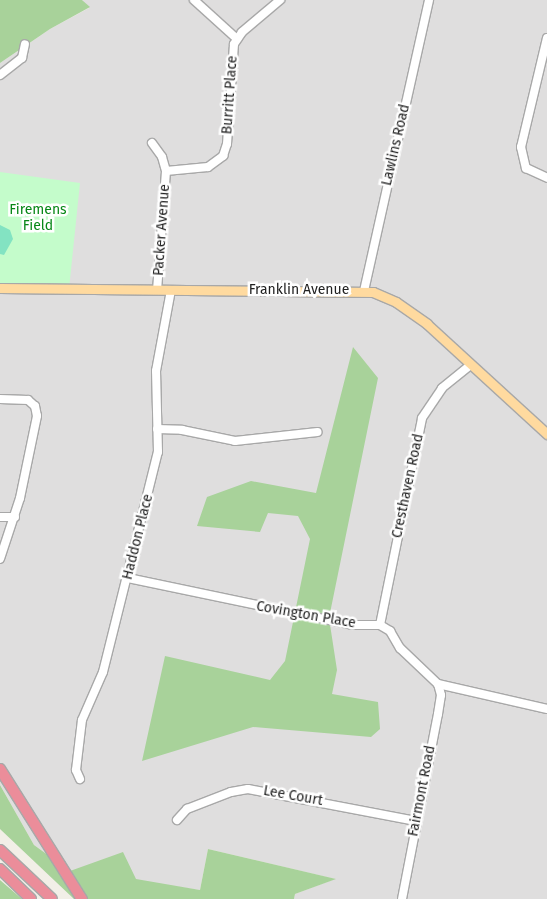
<!DOCTYPE html>
<style>
body{margin:0}
#map{position:relative;width:547px;height:899px;overflow:hidden;background:#f2efe7;font-family:"Fira Sans",sans-serif}
div>[style]{position:absolute}
[style*='--x']{left:calc(var(--x)*1px);top:calc(var(--y)*1px);width:calc(var(--w)*1px);rotate:calc(var(--a)*1deg)}
.residential>*{inset:0;background:#dfdede}
.forest>*{inset:0;background:#a8d29a}
.park>*{inset:0;background:#c4fccb}
.pitch>*{inset:0;background:#83e3c2}
.roads{filter:drop-shadow(1px 0 #a8a8a8) drop-shadow(-1px 0 #a8a8a8) drop-shadow(0 1px #a8a8a8) drop-shadow(0 -1px #a8a8a8)}
.minor>*{height:8px;margin:-4px;padding:0 4px;transform-origin:4px;border-radius:4px;background:#fff}
.major>*{height:9px;margin:-4.5px;padding:0 4.5px;transform-origin:4.5px;border-radius:4.5px;background:#ffda9f}
.highway>*{height:10px;margin:-5px;padding:0 5px;transform-origin:5px;border-radius:5px;background:#eb8d9a}
span{translate:-50% -50%;white-space:nowrap;text-align:center;line-height:1.15;-webkit-text-stroke:5px #fff;paint-order:stroke}
.street-label{font-size:14px;color:#212121}
.park-label{font-size:14px;color:#078717}
</style>
<div id="map">
<div class="residential">
<i style="clip-path:polygon(82px 0,547px 0,547px 899px,294px 899px,295px 894px,335px 879px,208px 849px,200px 890px,70px 871px,34px 845px,0 785px,0 63px,50px 29px,89px 8px)"></i>
</div>
<div class="forest">
<i style="clip-path:polygon(0 0,82px 0,90px 7px,50px 29px,0 63px)"></i>
<i style="clip-path:polygon(353px 347px,378px 378px,329px 618px,337px 670px,332px 694px,378px 702px,380px 729px,371px 737px,253px 727px,142px 761px,165px 656px,270px 680px,285px 661px,310px 539px,298px 516px,268px 513px,260px 532px,197px 526px,207px 497px,251px 481px,316px 493px)"></i>
<i style="clip-path:polygon(0 785px,34px 845px,70px 871px,123px 852px,136px 879px,200px 890px,208px 849px,336px 879px,295px 894px,294px 899px,74px 899px,0 829px)"></i>
<i style="clip-path:polygon(0 880px,22px 899px,0 899px)"></i>
</div>
<div class="park">
<i style="clip-path:polygon(0 172px,80px 183px,69px 289px,0 288px)"></i>
</div>
<div class="pitch">
<i style="clip-path:polygon(0 225px,10px 230px,13px 239px,4px 255px,0 254px)"></i>
</div>
<div class="roads">
<div class="minor">
<i style="--x:194;--y:0;--w:58;--a:42.2"></i>
<i style="--x:547;--y:38;--w:112;--a:103.4"></i>
<i style="--x:521;--y:147;--w:22;--a:77"></i>
<i style="--x:526;--y:168;--w:23;--a:25"></i>
<i style="--x:0;--y:75;--w:28;--a:-38"></i>
<i style="--x:22;--y:58;--w:14;--a:-78"></i>
<i style="--x:152;--y:143;--w:17;--a:54"></i>
<i style="--x:162;--y:157;--w:15;--a:74"></i>
<i style="--x:166;--y:171;--w:119;--a:94.3"></i>
<i style="--x:166;--y:171;--w:42;--a:-5.4"></i>
<i style="--x:208;--y:167;--w:19;--a:-36"></i>
<i style="--x:223;--y:156;--w:13;--a:-72"></i>
<i style="--x:227;--y:144;--w:100;--a:-86"></i>
<i style="--x:234;--y:44;--w:14;--a:-56"></i>
<i style="--x:242;--y:32;--w:50;--a:-40.1"></i>
<i style="--x:364;--y:291;--w:298;--a:-77.4"></i>
<i style="--x:0;--y:399;--w:28;--a:2"></i>
<i style="--x:28;--y:400;--w:9;--a:41"></i>
<i style="--x:35;--y:406;--w:10;--a:79"></i>
<i style="--x:37;--y:416;--w:84;--a:101.7"></i>
<i style="--x:20;--y:498;--w:64;--a:108.2"></i>
<i style="--x:157;--y:429;--w:25;--a:2"></i>
<i style="--x:182;--y:430;--w:54;--a:11.7"></i>
<i style="--x:235;--y:441;--w:83;--a:-6.2"></i>
<i style="--x:0;--y:517;--w:15;--a:0"></i>
<i style="--x:128;--y:578;--w:229;--a:11.8"></i>
<i style="--x:352;--y:625;--w:28;--a:0"></i>
<i style="--x:380;--y:625;--w:12;--a:31"></i>
<i style="--x:390;--y:631;--w:20;--a:60"></i>
<i style="--x:400;--y:648;--w:52;--a:43.5"></i>
<i style="--x:438;--y:684;--w:112;--a:12.9"></i>
<i style="--x:380;--y:625;--w:211;--a:-78.5"></i>
<i style="--x:422;--y:418;--w:36;--a:-56"></i>
<i style="--x:442;--y:388;--w:36;--a:-39"></i>
<i style="--x:80;--y:779;--w:10;--a:-114"></i>
<i style="--x:76;--y:770;--w:50;--a:-83.2"></i>
<i style="--x:82;--y:720;--w:52;--a:-66.4"></i>
<i style="--x:103;--y:672;--w:227;--a:-76"></i>
<i style="--x:158;--y:452;--w:81;--a:-91.4"></i>
<i style="--x:156;--y:371;--w:82;--a:-79.5"></i>
<i style="--x:177;--y:820;--w:15;--a:-48"></i>
<i style="--x:187;--y:809;--w:47;--a:-21.1"></i>
<i style="--x:231;--y:792;--w:17;--a:-10"></i>
<i style="--x:248;--y:789;--w:171;--a:10.8"></i>
<i style="--x:402;--y:899;--w:188;--a:-79"></i>
<i style="--x:438;--y:714;--w:19;--a:-81"></i>
<i style="--x:441;--y:695;--w:11;--a:-105"></i>
</div>
<div class="major">
<i style="--x:0;--y:288;--w:373;--a:0.6"></i>
<i style="--x:373;--y:292;--w:25;--a:23"></i>
<i style="--x:396;--y:302;--w:38;--a:35"></i>
<i style="--x:427;--y:324;--w:163;--a:42.5"></i>
</div>
<div class="highway">
<i style="--x:0;--y:769;--w:154;--a:57.8"></i>
<i style="--x:0;--y:850;--w:71;--a:43.3"></i>
<i style="--x:0;--y:869;--w:43;--a:44.1"></i>
</div>
</div>
<div class="street-label">
<span style="left:230px;top:95px;rotate:-86deg">Burritt Place</span>
<span style="left:396px;top:145px;rotate:-77deg">Lawlins Road</span>
<span style="left:162px;top:230px;rotate:-86deg">Packer Avenue</span>
<span style="left:299px;top:290px">Franklin Avenue</span>
<span style="left:408px;top:486px;rotate:-78deg">Cresthaven Road</span>
<span style="left:138px;top:537px;rotate:-76deg">Haddon Place</span>
<span style="left:306px;top:615px;rotate:10deg">Covington Place</span>
<span style="left:422px;top:791px;rotate:-79deg">Fairmont Road</span>
<span style="left:293px;top:796px;rotate:10deg">Lee Court</span>
</div>
<div class="park-label">
<span style="left:38px;top:218px">Firemens<br>Field</span>
</div>
</div>
